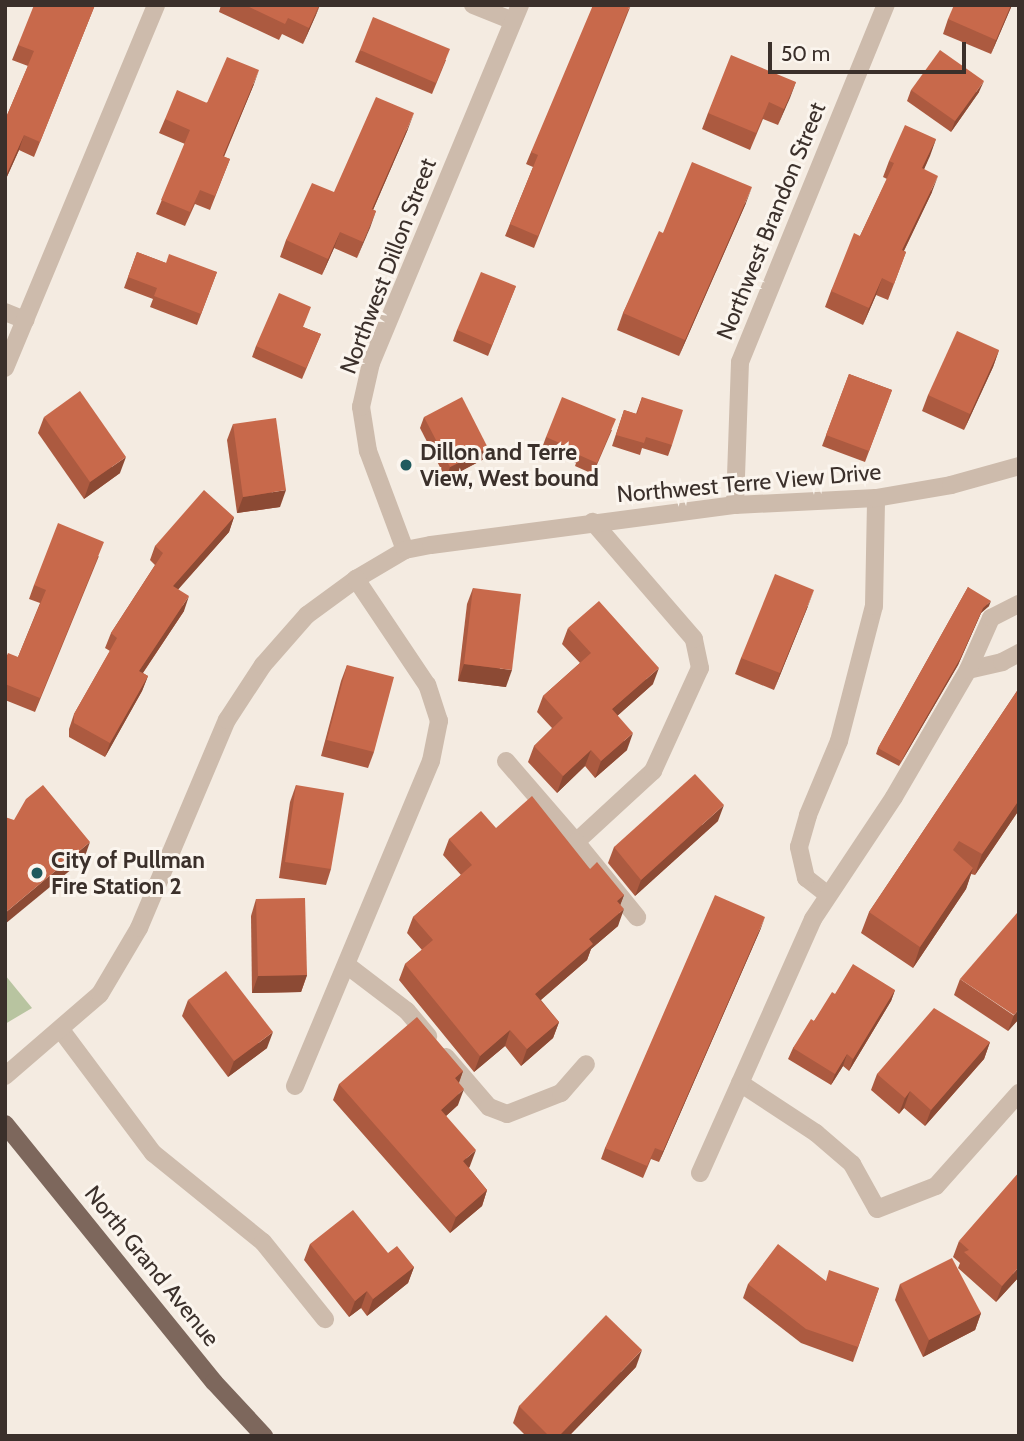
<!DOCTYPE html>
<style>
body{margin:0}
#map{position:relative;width:1024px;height:1441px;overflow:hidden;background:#f4ebe1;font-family:Cabin,sans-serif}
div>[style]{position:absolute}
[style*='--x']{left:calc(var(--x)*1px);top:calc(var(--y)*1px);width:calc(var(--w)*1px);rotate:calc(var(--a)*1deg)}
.green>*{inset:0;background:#b8c4a0}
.minor>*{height:18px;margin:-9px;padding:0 9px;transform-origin:9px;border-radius:9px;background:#cdbbac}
.major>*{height:18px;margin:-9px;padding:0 9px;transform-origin:9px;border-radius:9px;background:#7d675c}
.wall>*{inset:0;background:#ac5a40}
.shaded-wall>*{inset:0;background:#8c4a34}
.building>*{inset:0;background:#c8694b}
.dots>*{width:19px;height:19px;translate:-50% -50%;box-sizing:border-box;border:4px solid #fbf5ee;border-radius:50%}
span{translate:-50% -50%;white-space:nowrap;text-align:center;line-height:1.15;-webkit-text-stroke:6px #fbf5ee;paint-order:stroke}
.street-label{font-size:23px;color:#3b302b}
.poi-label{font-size:23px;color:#3b302b;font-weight:700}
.left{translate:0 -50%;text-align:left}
.frame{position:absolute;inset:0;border:7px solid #3b302b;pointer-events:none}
.scale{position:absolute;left:768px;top:42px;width:198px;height:32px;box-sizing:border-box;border:4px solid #3b302b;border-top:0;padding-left:9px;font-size:21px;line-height:24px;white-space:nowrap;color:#3b302b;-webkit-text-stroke:5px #fbf5ee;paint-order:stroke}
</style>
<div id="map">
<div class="green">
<i style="clip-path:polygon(5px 975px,32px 1008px,5px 1024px)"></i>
</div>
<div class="minor">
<i style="--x:473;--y:5;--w:43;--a:21.8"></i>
<i style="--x:5;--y:312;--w:22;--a:22"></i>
<i style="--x:5;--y:368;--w:393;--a:-67.4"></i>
<i style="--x:735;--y:505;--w:143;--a:-88"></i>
<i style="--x:740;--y:362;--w:386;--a:-67.8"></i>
<i style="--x:405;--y:550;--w:106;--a:-110.5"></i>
<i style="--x:368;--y:451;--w:45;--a:-99"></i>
<i style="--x:361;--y:407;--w:45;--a:-77.2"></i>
<i style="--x:371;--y:363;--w:388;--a:-67.4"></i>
<i style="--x:968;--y:670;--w:35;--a:-13"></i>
<i style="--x:1002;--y:662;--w:19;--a:-28"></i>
<i style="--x:506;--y:761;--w:107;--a:49.2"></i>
<i style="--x:576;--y:842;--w:105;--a:-42.7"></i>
<i style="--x:653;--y:771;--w:113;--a:-65.5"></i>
<i style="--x:700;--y:668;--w:30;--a:-102"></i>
<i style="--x:694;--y:639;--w:155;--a:-130.8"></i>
<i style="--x:576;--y:842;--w:97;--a:50.9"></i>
<i style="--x:828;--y:895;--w:28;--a:-142"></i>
<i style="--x:806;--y:878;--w:32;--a:-103"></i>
<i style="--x:799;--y:847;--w:33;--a:-74"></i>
<i style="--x:808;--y:815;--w:80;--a:-67.3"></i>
<i style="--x:839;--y:741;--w:139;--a:-75.5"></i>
<i style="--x:874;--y:606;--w:108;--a:-88.9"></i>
<i style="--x:348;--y:966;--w:74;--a:37.3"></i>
<i style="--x:407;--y:1011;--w:33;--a:50"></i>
<i style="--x:61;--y:1030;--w:154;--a:53.2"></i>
<i style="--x:153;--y:1153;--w:141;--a:39"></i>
<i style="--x:263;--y:1242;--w:99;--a:51.2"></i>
<i style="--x:446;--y:1057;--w:66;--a:49.3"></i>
<i style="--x:489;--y:1107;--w:19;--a:21"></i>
<i style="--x:507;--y:1114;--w:58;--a:-21.3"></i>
<i style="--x:561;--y:1093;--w:38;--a:-49"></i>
<i style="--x:5;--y:1076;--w:125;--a:-40.8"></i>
<i style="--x:100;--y:994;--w:77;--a:-59.4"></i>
<i style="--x:139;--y:928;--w:226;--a:-67.1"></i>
<i style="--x:227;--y:720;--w:66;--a:-56.8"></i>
<i style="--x:263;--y:665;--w:67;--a:-48.7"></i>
<i style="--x:307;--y:615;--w:61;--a:-36.3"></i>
<i style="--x:356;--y:579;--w:57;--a:-30.6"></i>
<i style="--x:405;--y:550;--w:26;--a:-11"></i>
<i style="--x:431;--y:545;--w:307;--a:-7.5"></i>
<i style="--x:735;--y:505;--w:141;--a:-2.8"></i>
<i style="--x:876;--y:498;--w:76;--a:-9.8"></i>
<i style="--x:951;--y:485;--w:71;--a:-15.6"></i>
<i style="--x:740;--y:1083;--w:91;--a:33.3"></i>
<i style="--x:816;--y:1133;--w:48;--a:40.7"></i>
<i style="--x:852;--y:1164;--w:51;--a:60.9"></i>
<i style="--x:877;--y:1209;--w:63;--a:-21.3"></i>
<i style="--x:936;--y:1186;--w:125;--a:-48.3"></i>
<i style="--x:295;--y:1086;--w:352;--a:-67.3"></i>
<i style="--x:431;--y:761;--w:41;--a:-78.7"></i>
<i style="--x:439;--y:721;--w:38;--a:-108"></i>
<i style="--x:427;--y:685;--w:128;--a:-123.8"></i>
<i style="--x:700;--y:1173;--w:278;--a:-66"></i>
<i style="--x:813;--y:919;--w:146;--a:-56.4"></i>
<i style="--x:894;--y:797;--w:147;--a:-59.8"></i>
<i style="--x:968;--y:670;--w:57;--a:-66.1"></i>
<i style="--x:991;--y:618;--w:31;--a:-27"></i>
</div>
<div class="major">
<i style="--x:5;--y:1124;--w:332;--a:51"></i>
<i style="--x:214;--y:1382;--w:74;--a:47.2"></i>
</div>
<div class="wall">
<i style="clip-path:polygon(95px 5px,34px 157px,19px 150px,5px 181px,5px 120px,28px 66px,12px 60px,18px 45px)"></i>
<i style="clip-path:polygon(221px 5px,320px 5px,303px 44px,282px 34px,279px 40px,219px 12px)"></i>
<i style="clip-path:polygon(631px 5px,534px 248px,505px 236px,533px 167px,526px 164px,531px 152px)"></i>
<i style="clip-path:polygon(1012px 5px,991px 54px,943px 34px,948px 19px)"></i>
<i style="clip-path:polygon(360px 50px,446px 60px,432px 94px,355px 62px)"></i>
<i style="clip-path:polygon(796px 82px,778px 125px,763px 119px,750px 150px,702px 129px,708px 113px)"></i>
<i style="clip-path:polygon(254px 84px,224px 157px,230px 159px,210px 210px,195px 204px,185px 226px,156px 214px,185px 144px,159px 133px,165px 119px)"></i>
<i style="clip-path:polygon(911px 90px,979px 92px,951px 132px,907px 101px)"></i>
<i style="clip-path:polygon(408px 129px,373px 210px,376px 211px,357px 258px,334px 248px,322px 275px,280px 257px,286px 240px)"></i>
<i style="clip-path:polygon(936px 139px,924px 169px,932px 192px,904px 251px,906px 252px,888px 300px,876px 295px,863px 325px,825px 307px,831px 291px,860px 236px,887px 179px,883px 177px,889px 161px)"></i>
<i style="clip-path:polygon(746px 203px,679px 356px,617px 330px,623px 313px,663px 233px)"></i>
<i style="clip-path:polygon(137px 252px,166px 263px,217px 272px,197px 325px,150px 307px,153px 299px,124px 288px)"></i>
<i style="clip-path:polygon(516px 286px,488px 356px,453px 341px,457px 330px)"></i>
<i style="clip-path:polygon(303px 327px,321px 334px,302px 379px,252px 357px,256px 346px)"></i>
<i style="clip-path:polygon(999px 350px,993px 367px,964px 430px,922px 411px,928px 395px)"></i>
<i style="clip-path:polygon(849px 374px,892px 390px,865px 462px,822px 446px)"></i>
<i style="clip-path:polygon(642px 397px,672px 445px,668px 456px,642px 448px,640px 455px,612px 446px,624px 410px,636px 414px)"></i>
<i style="clip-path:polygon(44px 417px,120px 473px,84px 499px,38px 433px)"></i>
<i style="clip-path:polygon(424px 417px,488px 448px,484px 459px,446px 479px,420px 428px)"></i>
<i style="clip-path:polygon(233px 424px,280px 507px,237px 513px,227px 440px)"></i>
<i style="clip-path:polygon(612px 430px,593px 474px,575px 466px,576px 463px,542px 448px,546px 437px)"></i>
<i style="clip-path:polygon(234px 517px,229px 532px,178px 589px,184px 611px,143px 673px,148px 676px,142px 691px,105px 757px,69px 737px,69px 729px,74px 714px,110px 651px,105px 648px,111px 633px,155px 565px,150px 560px,155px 546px)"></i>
<i style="clip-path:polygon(99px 556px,35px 712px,5px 700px,5px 660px,18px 657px,40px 603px,29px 599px,34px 585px)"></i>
<i style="clip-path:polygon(968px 587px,989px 606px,981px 613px,958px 665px,899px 766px,876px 754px,878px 748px)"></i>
<i style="clip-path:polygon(473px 588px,506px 687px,458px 681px,467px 604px)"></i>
<i style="clip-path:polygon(808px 606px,774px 690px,735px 674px,741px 658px)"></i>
<i style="clip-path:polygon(568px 628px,653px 684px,617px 716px,627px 750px,595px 778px,585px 766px,557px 793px,528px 762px,534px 746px,552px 728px,537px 712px,543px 696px,580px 663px,562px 644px)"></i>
<i style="clip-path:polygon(347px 665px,374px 752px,368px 768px,321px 756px,341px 681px)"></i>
<i style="clip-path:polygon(1019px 688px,1019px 810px,975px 875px,971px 874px,966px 889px,913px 968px,861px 933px,869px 912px)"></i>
<i style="clip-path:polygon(296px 785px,331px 869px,326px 885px,279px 878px,290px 802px)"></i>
<i style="clip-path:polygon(718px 821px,635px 896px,608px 863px,614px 847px)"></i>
<i style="clip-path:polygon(496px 828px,590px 869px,624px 895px,620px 905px,618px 926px,591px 949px,587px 960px,541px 1000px,559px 1022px,553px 1038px,521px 1066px,505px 1046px,474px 1072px,399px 980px,405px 964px,422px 950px,407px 933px,413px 917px,461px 875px,443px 855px,449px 839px)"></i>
<i style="clip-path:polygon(256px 899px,307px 975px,301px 992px,252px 993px,251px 916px)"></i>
<i style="clip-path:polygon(761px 928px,659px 1162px,651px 1159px,643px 1178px,601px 1159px,605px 1148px)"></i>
<i style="clip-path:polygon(960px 979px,1019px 1019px,1008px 1031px,954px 995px)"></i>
<i style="clip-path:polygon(895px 990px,891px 1001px,849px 1071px,843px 1066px,831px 1085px,788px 1059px,793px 1048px,835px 994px)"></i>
<i style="clip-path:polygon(188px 1000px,267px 1048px,228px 1077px,182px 1016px)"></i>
<i style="clip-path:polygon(990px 1042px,984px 1059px,925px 1126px,904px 1108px,899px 1114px,871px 1090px,877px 1074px)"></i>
<i style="clip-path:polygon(463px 1071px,459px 1083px,458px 1105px,446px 1116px,470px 1166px,469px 1168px,487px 1190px,482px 1206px,450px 1233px,333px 1100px,339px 1084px)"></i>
<i style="clip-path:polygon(959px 1241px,1019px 1277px,996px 1302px,958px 1268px,960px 1263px,953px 1257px)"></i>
<i style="clip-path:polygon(310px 1244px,388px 1253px,414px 1267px,408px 1283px,367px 1316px,361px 1308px,349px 1317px,304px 1260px)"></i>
<i style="clip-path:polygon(826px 1281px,879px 1288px,853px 1362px,801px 1343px,743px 1298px,748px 1284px)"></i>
<i style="clip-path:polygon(900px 1284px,981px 1313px,975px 1330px,923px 1357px,895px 1300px)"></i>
<i style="clip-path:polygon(636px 1367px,569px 1436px,526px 1436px,513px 1423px,519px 1406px)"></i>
</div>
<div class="shaded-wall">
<i style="clip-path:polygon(320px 5px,316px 15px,303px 44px,309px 28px)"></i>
<i style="clip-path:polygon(1011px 5px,1012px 5px,991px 54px,996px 40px)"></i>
<i style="clip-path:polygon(259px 70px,254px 84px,218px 170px,223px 156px)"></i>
<i style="clip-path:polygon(984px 81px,979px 92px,951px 132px,955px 121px)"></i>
<i style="clip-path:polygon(796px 82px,790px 98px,778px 125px,784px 109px)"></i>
<i style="clip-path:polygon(414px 113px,408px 129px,366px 226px,372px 209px)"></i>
<i style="clip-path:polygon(24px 135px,19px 150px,5px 181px,5px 178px)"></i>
<i style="clip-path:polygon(936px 139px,930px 156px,917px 185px,922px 168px)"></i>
<i style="clip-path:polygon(938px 176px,932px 192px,896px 267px,902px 250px)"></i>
<i style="clip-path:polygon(752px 187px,746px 203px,679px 356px,685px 340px)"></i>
<i style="clip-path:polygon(376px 211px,370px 228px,357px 258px,363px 242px)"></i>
<i style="clip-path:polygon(340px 232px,334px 248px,322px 275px,328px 259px)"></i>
<i style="clip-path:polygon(882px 278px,876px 295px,863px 325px,869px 308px)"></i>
<i style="clip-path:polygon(999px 350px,993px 367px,964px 430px,970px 414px)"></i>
<i style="clip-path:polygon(488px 448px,484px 459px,446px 479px,450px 467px)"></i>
<i style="clip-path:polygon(126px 457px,120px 473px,84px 499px,90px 482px)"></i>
<i style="clip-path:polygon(286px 490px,280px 507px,237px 513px,243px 497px)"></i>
<i style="clip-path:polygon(234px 517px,229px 532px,168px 601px,173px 586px)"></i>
<i style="clip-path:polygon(814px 590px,808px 606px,774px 690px,780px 673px)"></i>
<i style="clip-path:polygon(189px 596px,184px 611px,134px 686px,139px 671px)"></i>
<i style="clip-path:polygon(991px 601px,989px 606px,981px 613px,958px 665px,899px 766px,983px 608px)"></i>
<i style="clip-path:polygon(464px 664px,512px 670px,506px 687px,458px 681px)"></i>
<i style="clip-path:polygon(659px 668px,653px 684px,606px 726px,612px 709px)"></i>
<i style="clip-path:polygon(148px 676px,142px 691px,105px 757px,110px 743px)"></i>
<i style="clip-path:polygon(633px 733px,627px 750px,595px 778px,601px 761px)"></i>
<i style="clip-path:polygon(591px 750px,585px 766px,557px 793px,563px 776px)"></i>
<i style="clip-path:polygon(1019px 800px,1019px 810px,975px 875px,982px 854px)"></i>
<i style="clip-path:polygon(724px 805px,718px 821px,635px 896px,641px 880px)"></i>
<i style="clip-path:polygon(90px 842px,84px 859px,5px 924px,5px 913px)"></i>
<i style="clip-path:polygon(973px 868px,966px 889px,913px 968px,920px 947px)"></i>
<i style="clip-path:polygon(624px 895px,618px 911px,617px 901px)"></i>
<i style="clip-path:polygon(624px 909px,618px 926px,591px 949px,587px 960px,529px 1010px,535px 994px,589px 939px)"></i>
<i style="clip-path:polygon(765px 917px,761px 928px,659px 1162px,663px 1151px)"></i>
<i style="clip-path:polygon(307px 975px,301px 992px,252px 993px,258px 976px)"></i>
<i style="clip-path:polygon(895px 990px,891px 1001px,849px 1071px,853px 1059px)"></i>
<i style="clip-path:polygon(1019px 1009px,1019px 1019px,1008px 1031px,1014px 1015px)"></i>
<i style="clip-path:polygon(559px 1022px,553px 1038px,521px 1066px,527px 1049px)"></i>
<i style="clip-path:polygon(510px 1030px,505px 1046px,474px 1072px,480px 1056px)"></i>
<i style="clip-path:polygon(273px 1032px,267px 1048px,228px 1077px,234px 1061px)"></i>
<i style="clip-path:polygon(990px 1042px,984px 1059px,925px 1126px,931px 1110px)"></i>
<i style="clip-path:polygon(847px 1054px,843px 1066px,831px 1085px,835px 1074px)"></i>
<i style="clip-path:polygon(463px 1071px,457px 1087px,455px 1078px)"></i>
<i style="clip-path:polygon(464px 1089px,458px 1105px,435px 1126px,441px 1110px)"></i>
<i style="clip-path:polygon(910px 1091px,904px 1108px,899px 1114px,905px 1098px)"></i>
<i style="clip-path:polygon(476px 1150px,470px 1166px,457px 1178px,463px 1161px)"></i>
<i style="clip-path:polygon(487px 1190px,482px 1206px,450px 1233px,456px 1217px)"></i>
<i style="clip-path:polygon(414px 1267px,408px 1283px,367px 1316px,373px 1299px)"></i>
<i style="clip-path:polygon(1019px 1267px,1019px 1277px,996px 1302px,1002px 1286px)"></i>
<i style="clip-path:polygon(367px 1291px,361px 1308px,349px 1317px,355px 1301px)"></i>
<i style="clip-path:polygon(981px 1313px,975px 1330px,923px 1357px,929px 1340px)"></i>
<i style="clip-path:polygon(642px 1350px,636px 1367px,569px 1436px,559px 1436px)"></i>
</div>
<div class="building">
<i style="clip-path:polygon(34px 5px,95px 5px,40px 142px,24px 135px,5px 178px,5px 120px,34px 51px,18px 45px)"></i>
<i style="clip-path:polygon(245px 5px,319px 5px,309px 28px,288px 18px,285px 24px)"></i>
<i style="clip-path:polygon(593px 5px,630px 5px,538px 236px,510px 224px,538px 155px,531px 152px)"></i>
<i style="clip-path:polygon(954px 5px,1011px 5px,996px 40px,948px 19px)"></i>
<i style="clip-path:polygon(373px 17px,450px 49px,436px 83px,360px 50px)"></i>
<i style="clip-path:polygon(940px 50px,984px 81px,955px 121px,911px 90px)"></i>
<i style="clip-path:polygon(731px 55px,796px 82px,784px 109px,769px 102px,756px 133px,708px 113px)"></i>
<i style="clip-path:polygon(227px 57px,259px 70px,223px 156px,230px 159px,215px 196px,200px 190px,190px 212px,161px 200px,190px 130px,165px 119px,177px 90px,207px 103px)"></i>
<i style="clip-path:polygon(376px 97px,414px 113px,372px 209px,376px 211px,363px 242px,340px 232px,328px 259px,286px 240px,312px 183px,334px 192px)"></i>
<i style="clip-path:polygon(905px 125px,936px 139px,922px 168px,938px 176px,902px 250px,906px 252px,894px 284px,882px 278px,869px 308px,831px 291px,854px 233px,860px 236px,894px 163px,889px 161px)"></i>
<i style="clip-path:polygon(692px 162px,752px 187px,685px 340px,623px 313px,659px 231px,663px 233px)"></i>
<i style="clip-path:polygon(137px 252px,166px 263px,169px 254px,217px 272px,201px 314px,154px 296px,157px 288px,128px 277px)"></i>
<i style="clip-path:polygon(481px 272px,516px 286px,492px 345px,457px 330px)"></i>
<i style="clip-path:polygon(279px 293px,311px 307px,303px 327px,321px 334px,306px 368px,256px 346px)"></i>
<i style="clip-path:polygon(957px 331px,999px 350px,970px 414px,928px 395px)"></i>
<i style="clip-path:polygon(849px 374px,892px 390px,869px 451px,826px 435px)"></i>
<i style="clip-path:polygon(80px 391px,126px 457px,90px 482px,44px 417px)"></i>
<i style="clip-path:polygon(462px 397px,488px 448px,450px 467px,424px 417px)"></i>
<i style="clip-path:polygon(562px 397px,616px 419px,597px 463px,579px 455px,580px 452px,546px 437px)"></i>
<i style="clip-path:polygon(642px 397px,683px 410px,672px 445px,646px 437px,644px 443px,616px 435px,624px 410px,637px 414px)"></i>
<i style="clip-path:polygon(276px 418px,286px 490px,243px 497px,233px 424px)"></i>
<i style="clip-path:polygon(204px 490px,234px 517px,173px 586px,189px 596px,139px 671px,148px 676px,110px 743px,74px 723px,74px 714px,117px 638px,111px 633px,163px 553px,155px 546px)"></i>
<i style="clip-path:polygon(58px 523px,104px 542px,40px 698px,5px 684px,5px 660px,8px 653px,18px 657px,46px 590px,34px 585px)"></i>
<i style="clip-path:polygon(775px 574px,814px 590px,780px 673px,741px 658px)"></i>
<i style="clip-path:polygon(968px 587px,991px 601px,983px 608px,960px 659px,901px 761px,878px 748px)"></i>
<i style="clip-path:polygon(473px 588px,521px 594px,512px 670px,464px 664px)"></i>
<i style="clip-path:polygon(599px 601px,659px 668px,612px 709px,633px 733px,601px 761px,591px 750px,563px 776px,534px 746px,563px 718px,543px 696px,591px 653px,568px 628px)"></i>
<i style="clip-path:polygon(347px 665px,394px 677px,374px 752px,327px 740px)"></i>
<i style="clip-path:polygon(1019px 688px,1019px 800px,982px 854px,959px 841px,953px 850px,973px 868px,920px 947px,869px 912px)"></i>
<i style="clip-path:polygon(695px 774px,724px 805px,641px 880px,614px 847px)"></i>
<i style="clip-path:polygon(43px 785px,90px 842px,5px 913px,5px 817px,14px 820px,26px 799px)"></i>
<i style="clip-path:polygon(296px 785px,344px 793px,331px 869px,285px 862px)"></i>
<i style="clip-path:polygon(532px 796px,590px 869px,597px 862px,624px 895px,617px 901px,624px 909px,589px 939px,593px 944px,535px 994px,559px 1022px,527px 1049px,510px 1030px,480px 1056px,405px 964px,433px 940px,413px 917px,472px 865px,449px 839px,481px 811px,496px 828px)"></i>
<i style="clip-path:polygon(715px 895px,765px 917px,663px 1151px,655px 1148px,647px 1166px,605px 1148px)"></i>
<i style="clip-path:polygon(305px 898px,307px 975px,258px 976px,256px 899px)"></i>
<i style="clip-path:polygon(1017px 913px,1019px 914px,1019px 1009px,1014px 1015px,960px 979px)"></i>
<i style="clip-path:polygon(853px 964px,895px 990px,853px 1059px,847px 1054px,835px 1074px,793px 1048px,811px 1019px,814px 1021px,832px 992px,835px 994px)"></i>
<i style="clip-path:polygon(226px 971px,273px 1032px,234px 1061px,188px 1000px)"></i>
<i style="clip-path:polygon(934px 1008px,990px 1042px,931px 1110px,910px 1091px,905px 1098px,877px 1074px)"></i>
<i style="clip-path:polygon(417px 1017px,463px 1071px,455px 1078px,464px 1089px,441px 1110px,476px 1150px,463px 1161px,487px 1190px,456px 1217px,339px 1084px)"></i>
<i style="clip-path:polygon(1019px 1172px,1019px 1267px,1002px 1286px,964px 1252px,969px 1250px,959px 1241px)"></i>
<i style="clip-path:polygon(353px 1210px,388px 1253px,397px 1246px,414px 1267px,373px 1299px,367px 1291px,355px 1301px,310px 1244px)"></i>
<i style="clip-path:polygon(778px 1244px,826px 1281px,829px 1270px,879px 1288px,858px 1347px,806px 1329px,748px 1284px)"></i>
<i style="clip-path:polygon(952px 1258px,981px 1313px,929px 1340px,900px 1284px)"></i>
<i style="clip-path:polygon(606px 1315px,642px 1350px,559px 1436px,549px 1436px,519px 1406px)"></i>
</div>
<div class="dots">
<i style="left:406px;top:465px;background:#1f5a5e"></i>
<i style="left:37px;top:873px;background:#1f5a5e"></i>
</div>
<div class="street-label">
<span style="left:771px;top:221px;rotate:-68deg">Northwest Brandon Street</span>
<span style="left:388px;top:266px;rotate:-69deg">Northwest Dillon Street</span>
<span style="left:749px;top:483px;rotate:-5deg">Northwest Terre View Drive</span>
<span style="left:152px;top:1266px;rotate:51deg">North Grand Avenue</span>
</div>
<div class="poi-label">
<span class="left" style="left:420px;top:465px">Dillon and Terre<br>View, West bound</span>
<span class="left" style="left:51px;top:873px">City of Pullman<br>Fire Station 2</span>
</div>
<div class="frame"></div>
<div class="scale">50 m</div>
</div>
